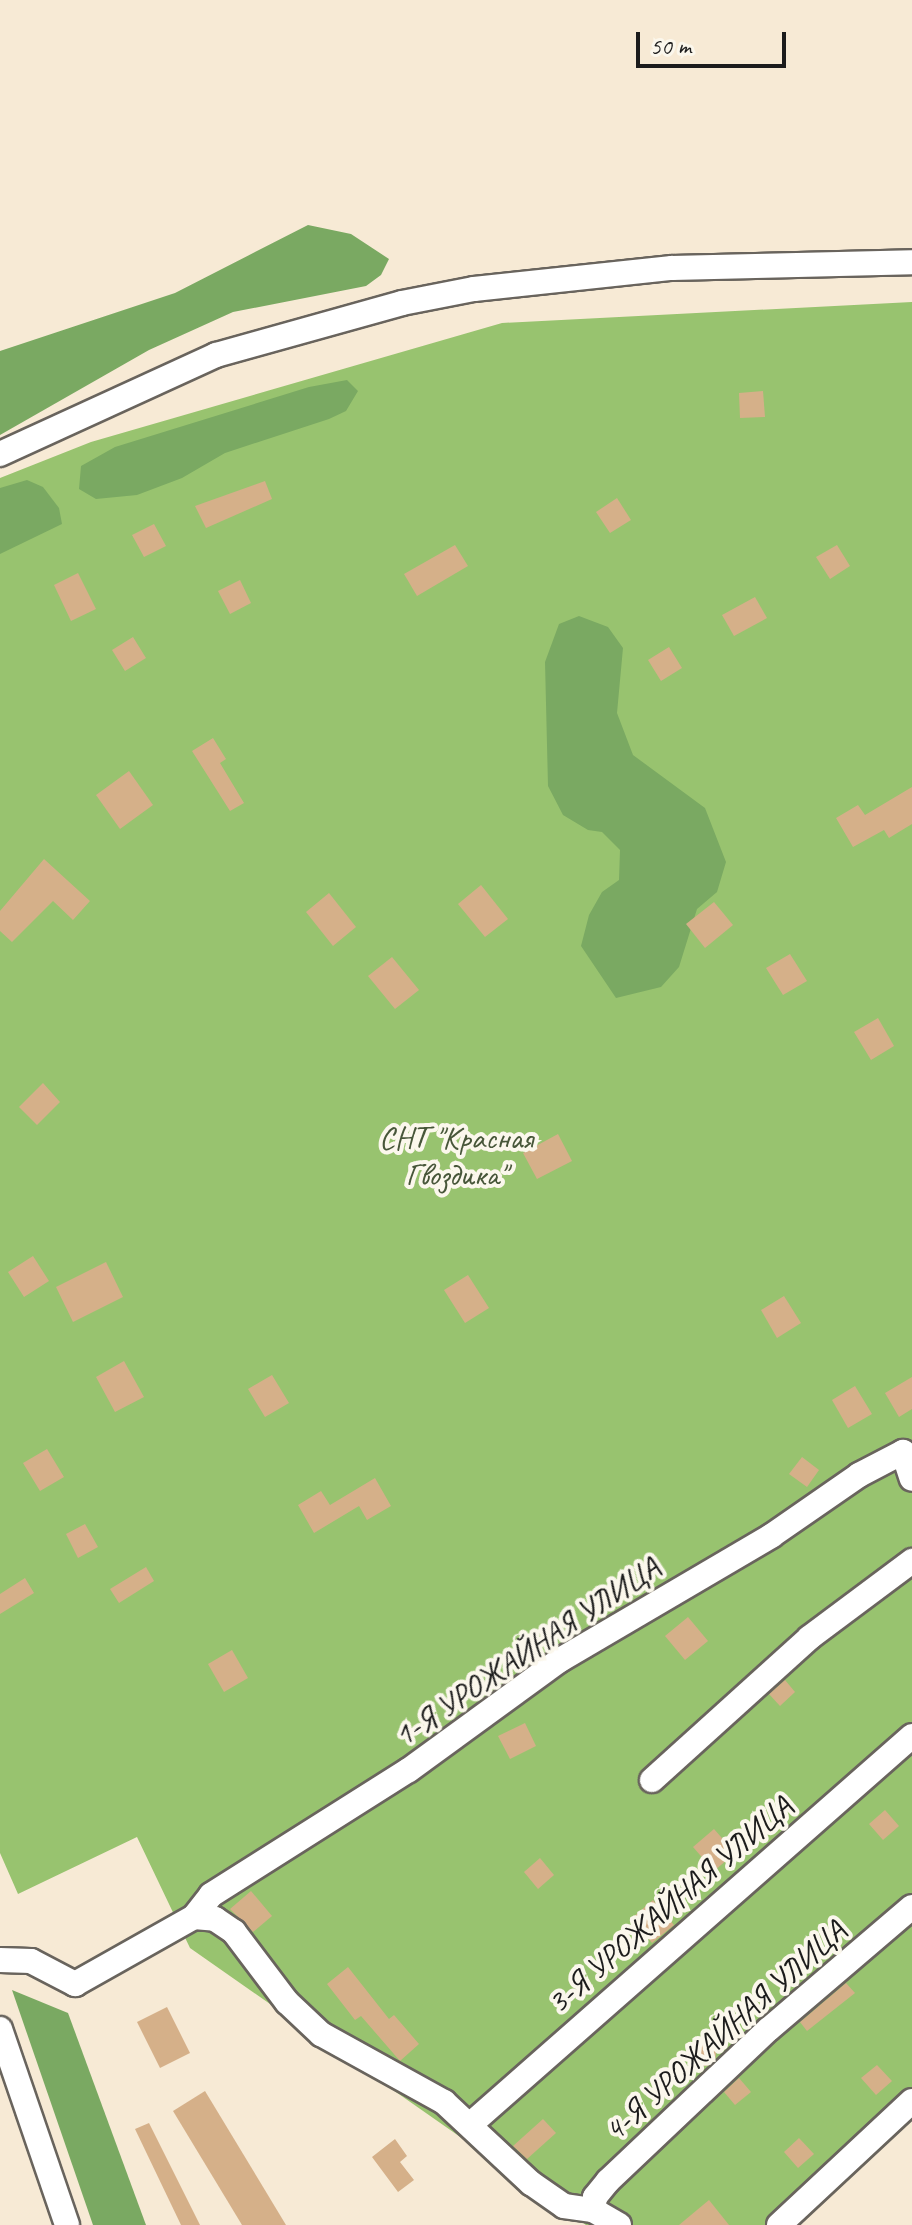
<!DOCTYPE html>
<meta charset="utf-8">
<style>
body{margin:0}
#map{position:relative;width:912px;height:2225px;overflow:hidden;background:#f7ead5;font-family:Caveat,sans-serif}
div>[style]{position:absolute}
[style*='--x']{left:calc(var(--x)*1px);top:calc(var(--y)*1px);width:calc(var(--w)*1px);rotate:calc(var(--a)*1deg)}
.green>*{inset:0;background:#98c36f}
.forest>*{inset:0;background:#7aa962}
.building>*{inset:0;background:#d5b089}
.round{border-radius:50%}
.roads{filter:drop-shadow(2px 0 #69645d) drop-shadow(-2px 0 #69645d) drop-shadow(0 2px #69645d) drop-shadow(0 -2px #69645d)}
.minor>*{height:24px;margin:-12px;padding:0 12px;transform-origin:12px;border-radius:12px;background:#fff}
span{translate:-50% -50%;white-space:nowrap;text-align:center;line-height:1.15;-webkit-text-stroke:8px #fbf7ec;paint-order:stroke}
.park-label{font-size:32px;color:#475639}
.street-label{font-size:32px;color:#1c1c1c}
.scale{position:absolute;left:636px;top:32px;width:150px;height:36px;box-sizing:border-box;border:4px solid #1c1c1c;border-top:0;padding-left:10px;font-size:24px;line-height:28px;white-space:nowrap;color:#1c1c1c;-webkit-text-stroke:6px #fbf7ec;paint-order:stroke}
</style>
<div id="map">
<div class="green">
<i style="clip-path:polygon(912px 302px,912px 2118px,796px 2225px,586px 2225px,190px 1948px,137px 1837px,18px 1894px,0 1853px,0 478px,91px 442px,502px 323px)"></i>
</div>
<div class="forest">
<i style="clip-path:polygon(308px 225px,351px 234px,389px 259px,381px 275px,366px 286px,233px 312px,149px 350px,0 435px,0 351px,175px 293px)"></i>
<i style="clip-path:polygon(347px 380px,358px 391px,346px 411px,329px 419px,225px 453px,182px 478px,137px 495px,96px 499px,79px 489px,81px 466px,115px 447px,309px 387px)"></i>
<i style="clip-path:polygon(27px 480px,43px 487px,59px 508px,62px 524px,0 554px,0 488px)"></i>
<i style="clip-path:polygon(579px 616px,608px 627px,623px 648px,617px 713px,633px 755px,705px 808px,726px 862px,717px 892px,697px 909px,679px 967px,661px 987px,616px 998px,581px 946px,589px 915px,602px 892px,619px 880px,620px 850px,602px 832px,588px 830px,563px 815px,548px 786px,545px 662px,559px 624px)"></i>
<i style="clip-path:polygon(12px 1990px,68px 2013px,146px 2225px,93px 2225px)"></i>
</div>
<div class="building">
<i style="clip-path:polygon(763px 391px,765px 417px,740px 418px,739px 393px)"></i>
<i style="clip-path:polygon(265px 481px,272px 499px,206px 528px,195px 506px)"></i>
<i style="clip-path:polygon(617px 498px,631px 520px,610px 533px,596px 512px)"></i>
<i style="clip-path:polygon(154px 524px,166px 546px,144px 557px,132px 535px)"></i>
<i style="clip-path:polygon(455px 545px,468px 566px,417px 596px,404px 574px)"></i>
<i style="clip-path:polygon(837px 545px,850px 566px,830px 579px,816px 557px)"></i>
<i style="clip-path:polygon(78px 573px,96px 609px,71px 621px,54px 585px)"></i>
<i style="clip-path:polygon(240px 580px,251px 603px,230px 614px,218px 591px)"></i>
<i style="clip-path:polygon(755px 597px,767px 618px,734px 636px,722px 615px)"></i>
<i style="clip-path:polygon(133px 637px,146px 658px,125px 671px,112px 650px)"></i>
<i style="clip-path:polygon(669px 647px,682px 668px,661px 681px,648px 660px)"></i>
<i style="clip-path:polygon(213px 738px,226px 759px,220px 763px,244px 803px,230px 811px,192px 751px)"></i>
<i style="clip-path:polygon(129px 771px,153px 805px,120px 829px,96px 795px)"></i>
<i style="clip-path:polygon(912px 787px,912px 824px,889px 838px,884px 830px,853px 847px,836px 818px,858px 805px,865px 815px)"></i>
<i style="clip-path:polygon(44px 859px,90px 901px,73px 920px,53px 901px,12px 942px,0 931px,0 911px)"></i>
<i style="clip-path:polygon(481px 885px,508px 919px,485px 937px,458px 904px)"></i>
<i style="clip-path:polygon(329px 893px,356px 927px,333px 946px,306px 912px)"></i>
<i style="clip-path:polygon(714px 902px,733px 925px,705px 948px,686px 924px)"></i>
<i style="clip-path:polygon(790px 954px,807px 981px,783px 995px,766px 968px)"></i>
<i style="clip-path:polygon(392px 957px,419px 990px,395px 1009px,368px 976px)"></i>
<i style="clip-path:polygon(878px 1018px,894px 1046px,871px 1060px,854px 1032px)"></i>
<i style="clip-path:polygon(43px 1083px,60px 1102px,37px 1125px,19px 1107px)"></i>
<i style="clip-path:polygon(558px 1134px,572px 1161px,537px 1179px,523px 1153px)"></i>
<i style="clip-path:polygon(33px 1256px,49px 1281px,24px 1297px,8px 1272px)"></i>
<i style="clip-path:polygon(106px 1262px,123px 1297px,73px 1322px,56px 1287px)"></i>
<i style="clip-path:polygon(468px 1275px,489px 1308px,465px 1323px,444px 1290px)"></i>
<i style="clip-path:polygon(784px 1296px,801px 1323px,777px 1338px,761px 1310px)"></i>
<i style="clip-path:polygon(124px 1361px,144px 1397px,115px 1412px,96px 1377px)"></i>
<i style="clip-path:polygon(272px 1375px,289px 1403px,265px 1417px,248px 1389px)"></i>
<i style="clip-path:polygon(912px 1377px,912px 1409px,899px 1417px,885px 1393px)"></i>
<i style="clip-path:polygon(855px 1386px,872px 1414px,848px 1428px,832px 1400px)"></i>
<i style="clip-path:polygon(47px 1449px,64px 1477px,40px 1491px,23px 1463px)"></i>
<i style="clip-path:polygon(802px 1457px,819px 1470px,807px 1487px,789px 1474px)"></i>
<i style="clip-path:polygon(375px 1478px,391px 1506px,367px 1520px,359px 1506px,314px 1533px,298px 1505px,321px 1491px,330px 1505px)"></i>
<i style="clip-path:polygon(85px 1524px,98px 1547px,78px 1558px,66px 1534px)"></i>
<i style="clip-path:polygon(146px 1567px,154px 1581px,119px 1603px,110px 1589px)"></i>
<i style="clip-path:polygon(25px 1578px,34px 1593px,0 1614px,0 1594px)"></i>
<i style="clip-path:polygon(688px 1617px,708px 1641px,685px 1660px,665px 1636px)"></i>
<i style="clip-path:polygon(232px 1650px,248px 1678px,224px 1692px,208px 1664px)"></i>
<i style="clip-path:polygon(785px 1680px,795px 1692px,780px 1706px,769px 1694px)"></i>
<i style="clip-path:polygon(525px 1723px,536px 1746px,510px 1759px,498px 1736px)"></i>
<i style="clip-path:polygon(885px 1810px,899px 1826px,883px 1840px,869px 1824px)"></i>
<i style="clip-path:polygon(714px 1829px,735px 1853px,714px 1871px,693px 1847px)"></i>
<i style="clip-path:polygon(540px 1858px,554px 1875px,538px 1889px,524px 1872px)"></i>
<i style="clip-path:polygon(251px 1891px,272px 1916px,253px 1932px,230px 1909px)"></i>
<i style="clip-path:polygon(653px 1900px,674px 1925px,652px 1943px,632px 1918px)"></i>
<i style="clip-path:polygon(348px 1967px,389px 2019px,394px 2015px,419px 2044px,400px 2061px,361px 2016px,355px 2020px,327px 1984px)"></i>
<i style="clip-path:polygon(846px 1983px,855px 1993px,807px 2031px,800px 2022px)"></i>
<i style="clip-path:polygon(167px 2007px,190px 2053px,160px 2068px,137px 2022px)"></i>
<i class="round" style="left:692px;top:2042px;width:24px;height:24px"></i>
<i style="clip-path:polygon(877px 2065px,892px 2081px,876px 2095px,861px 2078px)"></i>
<i style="clip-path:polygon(739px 2078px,751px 2092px,735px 2105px,724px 2092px)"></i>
<i style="clip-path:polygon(205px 2091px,286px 2225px,242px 2225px,173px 2111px)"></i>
<i style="clip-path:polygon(543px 2119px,556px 2133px,527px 2159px,513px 2146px)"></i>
<i style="clip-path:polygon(149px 2123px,200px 2225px,181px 2225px,135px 2129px)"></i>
<i style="clip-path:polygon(799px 2138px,814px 2154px,798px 2168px,784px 2152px)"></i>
<i style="clip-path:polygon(395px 2139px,407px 2156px,400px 2162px,414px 2180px,398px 2192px,372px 2157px)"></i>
<i style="clip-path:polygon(709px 2200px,729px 2225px,679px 2225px)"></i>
</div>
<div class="roads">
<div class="minor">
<i style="--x:0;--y:454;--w:238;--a:-24.6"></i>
<i style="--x:216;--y:355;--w:193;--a:-15.6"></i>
<i style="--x:402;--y:303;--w:73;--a:-11"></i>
<i style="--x:474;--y:289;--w:199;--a:-6.1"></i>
<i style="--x:672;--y:268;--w:240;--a:-1.4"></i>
<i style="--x:652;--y:1780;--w:212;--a:-42.1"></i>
<i style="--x:809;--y:1638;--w:129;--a:-36.8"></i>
<i style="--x:194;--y:1917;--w:28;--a:-52"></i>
<i style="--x:211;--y:1895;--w:234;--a:-32.3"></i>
<i style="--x:409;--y:1770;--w:187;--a:-36.1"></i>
<i style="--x:560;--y:1660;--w:245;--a:-30.4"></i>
<i style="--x:771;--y:1536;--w:107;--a:-34.7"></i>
<i style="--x:859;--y:1475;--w:50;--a:-27.6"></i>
<i style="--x:903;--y:1452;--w:28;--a:72"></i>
<i style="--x:0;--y:1960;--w:31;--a:2"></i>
<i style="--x:31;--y:1961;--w:50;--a:27.6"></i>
<i style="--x:75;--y:1984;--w:137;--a:-29.4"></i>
<i style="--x:194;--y:1917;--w:21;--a:5"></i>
<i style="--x:215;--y:1919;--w:23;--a:34"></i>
<i style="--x:234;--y:1932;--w:88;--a:52.9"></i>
<i style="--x:287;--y:2002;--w:47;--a:43.3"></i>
<i style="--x:321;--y:2034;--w:141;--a:28.9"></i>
<i style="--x:444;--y:2102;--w:119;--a:43"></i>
<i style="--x:531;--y:2183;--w:40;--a:34.9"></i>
<i style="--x:564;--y:2206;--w:29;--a:8"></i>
<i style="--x:593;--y:2210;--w:30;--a:30"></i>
<i style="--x:0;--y:2029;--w:207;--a:71.1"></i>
<i style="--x:472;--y:2123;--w:586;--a:-41.33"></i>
<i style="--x:593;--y:2210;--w:13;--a:-81"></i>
<i style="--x:595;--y:2197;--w:21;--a:-51"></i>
<i style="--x:608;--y:2181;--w:221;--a:-43.4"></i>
<i style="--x:769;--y:2029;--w:188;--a:-40.5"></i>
<i style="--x:779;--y:2225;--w:182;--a:-43"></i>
</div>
</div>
<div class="park-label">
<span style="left:456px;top:1157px">СНТ "Красная<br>Гвоздика"</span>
</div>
<div class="street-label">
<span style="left:527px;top:1652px;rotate:-34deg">1-Я УРОЖАЙНАЯ УЛИЦА</span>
<span style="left:670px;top:1905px;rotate:-41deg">3-Я УРОЖАЙНАЯ УЛИЦА</span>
<span style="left:725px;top:2031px;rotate:-42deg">4-Я УРОЖАЙНАЯ УЛИЦА</span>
</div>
<div class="scale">50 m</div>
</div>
